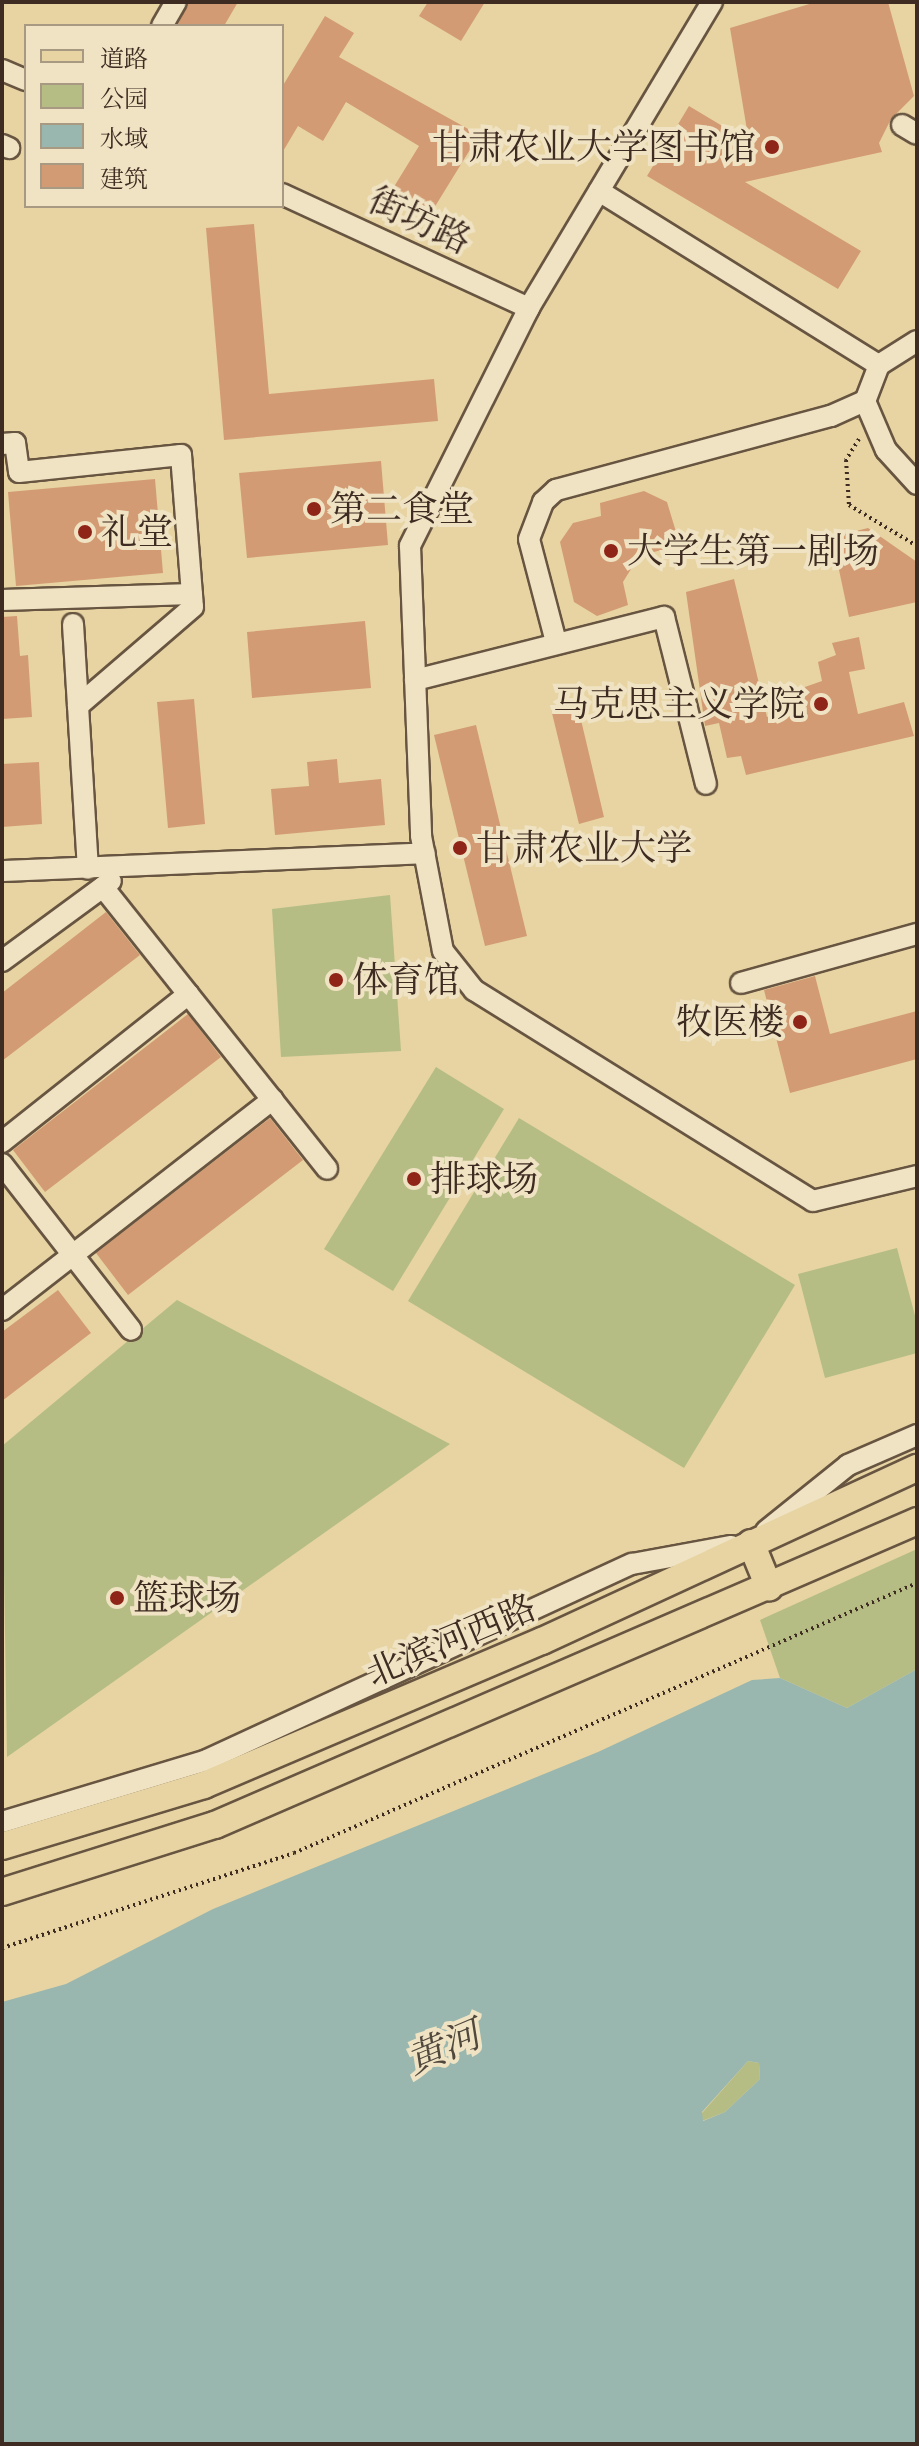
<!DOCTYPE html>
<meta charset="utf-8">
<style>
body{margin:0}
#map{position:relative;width:919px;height:2446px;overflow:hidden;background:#e7d4a2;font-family:"EB Garamond","Noto Serif SC",serif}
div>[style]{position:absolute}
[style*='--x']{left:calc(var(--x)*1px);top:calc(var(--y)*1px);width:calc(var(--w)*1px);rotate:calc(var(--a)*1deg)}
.green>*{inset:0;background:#b5bd85}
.water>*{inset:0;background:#99b7af}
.building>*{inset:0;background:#d39b73}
.path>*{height:4px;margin-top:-2px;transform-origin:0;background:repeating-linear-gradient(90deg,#3e2b21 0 2px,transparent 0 6px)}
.roads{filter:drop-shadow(2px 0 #685541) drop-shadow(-2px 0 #685541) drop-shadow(0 2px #685541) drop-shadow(0 -2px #685541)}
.minor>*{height:20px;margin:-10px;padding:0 10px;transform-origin:10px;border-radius:10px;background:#efe3c3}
.major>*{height:26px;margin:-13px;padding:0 13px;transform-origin:13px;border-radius:13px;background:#e7d4a2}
.dots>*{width:22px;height:22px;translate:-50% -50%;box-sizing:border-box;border:4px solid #efe3c3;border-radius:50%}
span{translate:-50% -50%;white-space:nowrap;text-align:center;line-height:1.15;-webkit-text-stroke:8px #efe3c3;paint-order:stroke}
.poi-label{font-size:36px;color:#3e2b21}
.right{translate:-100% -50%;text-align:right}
.left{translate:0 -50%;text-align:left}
.street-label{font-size:36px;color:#3e2b21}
.water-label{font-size:38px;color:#50473d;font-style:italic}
.frame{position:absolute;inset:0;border:4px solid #3e2b21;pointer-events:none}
.legend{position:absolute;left:24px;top:24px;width:260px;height:184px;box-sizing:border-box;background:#efe3c3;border:2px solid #a89982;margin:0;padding:10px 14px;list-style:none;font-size:24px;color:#3e2b21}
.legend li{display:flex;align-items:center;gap:16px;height:40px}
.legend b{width:40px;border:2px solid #a89982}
</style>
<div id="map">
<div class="green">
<i style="clip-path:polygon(390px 895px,401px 1051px,281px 1057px,272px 909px)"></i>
<i style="clip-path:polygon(436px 1067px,504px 1109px,393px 1291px,324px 1249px)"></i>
<i style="clip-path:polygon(519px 1118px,795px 1285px,684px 1468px,408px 1301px)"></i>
<i style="clip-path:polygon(897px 1248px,917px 1323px,917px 1353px,825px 1378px,798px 1274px)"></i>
<i style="clip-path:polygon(177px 1300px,450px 1444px,7px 1757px,2px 1446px)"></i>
<i style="clip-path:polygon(917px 1549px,917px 1669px,847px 1708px,780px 1678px,760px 1620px)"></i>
<i style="clip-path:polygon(748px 2061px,759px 2063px,760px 2079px,725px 2112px,702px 2121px,702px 2113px)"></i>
</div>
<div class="water">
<i style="clip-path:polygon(evenodd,917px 1669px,917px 2444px,2px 2444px,2px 2002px,66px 1984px,213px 1909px,598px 1752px,752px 1680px,780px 1678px,847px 1708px,917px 1669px,748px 2061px,759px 2063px,760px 2079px,725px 2112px,703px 2121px,702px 2112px,748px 2061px)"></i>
</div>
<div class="building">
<i style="clip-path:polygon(189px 2px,238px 2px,224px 26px,177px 26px)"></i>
<i style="clip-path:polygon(428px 2px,485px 2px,461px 41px,419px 16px)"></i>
<i style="clip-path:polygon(816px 2px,888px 2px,914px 96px,891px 119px,879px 143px,882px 152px,745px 182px,861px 251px,838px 289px,647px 176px,689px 106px,749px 142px,730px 28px)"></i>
<i style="clip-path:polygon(325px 16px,354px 33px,339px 57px,479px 135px,431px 213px,392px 190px,419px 146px,346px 102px,323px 141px,298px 126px,282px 153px,282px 87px)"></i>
<i style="clip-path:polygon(254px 224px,269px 394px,434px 379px,438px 421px,224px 440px,206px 228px)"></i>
<i style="clip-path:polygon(381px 461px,388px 545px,247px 558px,239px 473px)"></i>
<i style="clip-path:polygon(155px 479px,163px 573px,16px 586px,8px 492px)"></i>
<i style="clip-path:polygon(644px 491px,667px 502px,680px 545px,639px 556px,623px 582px,628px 605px,597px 616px,574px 602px,560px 542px,573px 523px,601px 516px,600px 503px)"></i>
<i style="clip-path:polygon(868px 528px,917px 562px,917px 602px,849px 617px,832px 537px)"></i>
<i style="clip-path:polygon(734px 579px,767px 717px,805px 706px,802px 688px,822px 681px,818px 662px,836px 655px,832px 643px,859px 637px,865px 669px,849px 672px,858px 714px,904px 702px,914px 736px,746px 775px,741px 756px,727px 758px,719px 723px,705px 726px,686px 592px)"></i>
<i style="clip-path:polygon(17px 616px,20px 656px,28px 655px,32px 717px,2px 719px,2px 617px)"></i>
<i style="clip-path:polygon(365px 621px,371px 688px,252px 698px,247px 632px)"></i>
<i style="clip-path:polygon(194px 699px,205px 824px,168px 828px,157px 702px)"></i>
<i style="clip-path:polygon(577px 703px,604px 817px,579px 824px,551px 709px)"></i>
<i style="clip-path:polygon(476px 725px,527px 936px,485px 946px,434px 735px)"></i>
<i style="clip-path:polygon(337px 759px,339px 783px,381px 779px,385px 825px,275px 835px,271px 789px,309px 786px,307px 762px)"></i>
<i style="clip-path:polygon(39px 762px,42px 824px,2px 827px,2px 764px)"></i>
<i style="clip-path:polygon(106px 912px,140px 955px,2px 1061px,2px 993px)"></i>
<i style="clip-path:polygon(815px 976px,830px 1034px,917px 1011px,917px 1059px,790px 1093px,764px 990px)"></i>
<i style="clip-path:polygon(188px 1014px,221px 1057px,45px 1192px,13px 1150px)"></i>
<i style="clip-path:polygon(270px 1118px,303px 1160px,128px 1295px,96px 1253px)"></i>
<i style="clip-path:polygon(58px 1290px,91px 1333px,2px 1401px,2px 1332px)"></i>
</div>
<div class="path">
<i style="--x:859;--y:439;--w:25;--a:122"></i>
<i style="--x:846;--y:460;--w:45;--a:86.2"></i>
<i style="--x:849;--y:505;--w:79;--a:31.1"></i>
<i style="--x:2;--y:1948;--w:307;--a:-18"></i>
<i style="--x:294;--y:1853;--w:679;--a:-23.43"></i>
</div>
<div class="roads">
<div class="minor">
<i style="--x:712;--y:2;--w:357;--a:120.9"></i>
<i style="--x:529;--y:308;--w:266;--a:116.6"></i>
<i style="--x:410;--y:546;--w:290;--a:87.8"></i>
<i style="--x:421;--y:836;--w:117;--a:79.2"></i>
<i style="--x:443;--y:951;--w:50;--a:51.5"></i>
<i style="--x:474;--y:990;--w:399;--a:31.9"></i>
<i style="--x:813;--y:1201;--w:107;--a:-13.5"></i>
<i style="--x:162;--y:26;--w:28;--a:-60"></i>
<i style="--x:2;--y:70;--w:26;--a:23"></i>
<i style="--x:902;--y:125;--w:17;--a:31"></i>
<i style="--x:2;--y:145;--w:8;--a:23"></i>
<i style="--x:599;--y:191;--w:330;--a:31.9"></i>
<i style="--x:282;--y:194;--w:272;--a:24.8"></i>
<i style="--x:917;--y:341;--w:45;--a:147.7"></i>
<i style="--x:879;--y:365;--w:39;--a:111"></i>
<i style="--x:865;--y:401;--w:53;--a:66.8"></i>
<i style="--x:886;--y:450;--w:46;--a:47.6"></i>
<i style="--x:2;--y:444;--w:13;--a:-4"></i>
<i style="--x:15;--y:443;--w:29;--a:82"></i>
<i style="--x:19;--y:472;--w:163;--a:-6"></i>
<i style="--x:181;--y:455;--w:152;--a:85.5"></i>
<i style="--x:193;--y:607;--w:152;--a:139.3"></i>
<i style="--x:2;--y:600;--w:190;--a:-1.8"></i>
<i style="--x:73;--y:624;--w:245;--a:86.5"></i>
<i style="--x:556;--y:642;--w:106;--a:-104.7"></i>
<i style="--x:529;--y:539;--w:40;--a:-69"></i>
<i style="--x:543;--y:502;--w:18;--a:-43"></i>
<i style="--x:556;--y:490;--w:285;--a:-15.1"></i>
<i style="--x:831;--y:416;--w:37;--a:-24"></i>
<i style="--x:415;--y:680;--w:257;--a:-14.2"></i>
<i style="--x:664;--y:617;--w:172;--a:75.9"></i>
<i style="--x:2;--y:871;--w:423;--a:-2.4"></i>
<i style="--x:103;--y:887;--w:360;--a:51.5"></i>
<i style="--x:2;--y:961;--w:135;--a:-36.3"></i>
<i style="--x:741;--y:983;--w:183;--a:-15.6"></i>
<i style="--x:2;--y:1142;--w:238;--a:-38.4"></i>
<i style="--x:2;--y:1164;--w:210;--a:52.1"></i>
<i style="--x:2;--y:1310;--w:343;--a:-37.9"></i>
<i style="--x:766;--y:1531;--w:105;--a:-38.8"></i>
<i style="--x:848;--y:1465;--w:75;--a:-23.5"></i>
<i style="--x:2;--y:1822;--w:214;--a:-16.8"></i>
<i style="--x:207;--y:1760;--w:468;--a:-24.8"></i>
<i style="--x:632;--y:1564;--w:101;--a:-10.3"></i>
</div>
<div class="major">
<i style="--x:751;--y:1543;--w:48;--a:67.8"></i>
<i style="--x:2;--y:1846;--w:211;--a:-16.8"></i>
<i style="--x:204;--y:1785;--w:367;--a:-23.1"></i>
<i style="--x:542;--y:1641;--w:413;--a:-24.8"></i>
<i style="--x:2;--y:1892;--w:223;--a:-17.5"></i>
<i style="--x:215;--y:1825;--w:765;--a:-23.41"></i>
</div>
</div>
<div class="dots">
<i style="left:772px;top:147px;background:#8f2418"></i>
<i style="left:314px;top:509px;background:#8f2418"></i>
<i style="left:85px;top:532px;background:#8f2418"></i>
<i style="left:611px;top:551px;background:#8f2418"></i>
<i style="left:821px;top:704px;background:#8f2418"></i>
<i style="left:460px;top:848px;background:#8f2418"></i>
<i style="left:336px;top:980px;background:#8f2418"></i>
<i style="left:800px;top:1022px;background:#8f2418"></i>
<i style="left:414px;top:1179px;background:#8f2418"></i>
<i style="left:117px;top:1598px;background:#8f2418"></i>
</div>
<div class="poi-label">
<span class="right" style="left:756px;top:147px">甘肃农业大学图书馆</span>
<span class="left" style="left:330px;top:509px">第二食堂</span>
<span class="left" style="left:101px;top:532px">礼堂</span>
<span class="left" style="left:627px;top:551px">大学生第一剧场</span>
<span class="right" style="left:805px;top:704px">马克思主义学院</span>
<span class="left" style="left:476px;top:848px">甘肃农业大学</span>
<span class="left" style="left:352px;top:980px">体育馆</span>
<span class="right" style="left:784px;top:1022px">牧医楼</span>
<span class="left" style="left:430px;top:1179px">排球场</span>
<span class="left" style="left:133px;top:1598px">篮球场</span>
</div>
<div class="street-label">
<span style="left:420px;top:220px;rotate:25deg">街坊路</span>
<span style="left:451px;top:1640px;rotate:-23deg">北滨河西路</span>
</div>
<div class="water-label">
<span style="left:443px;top:2047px;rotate:-23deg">黄河</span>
</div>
<div class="frame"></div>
<ul class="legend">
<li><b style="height:10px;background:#e7d4a2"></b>道路</li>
<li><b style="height:22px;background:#b5bd85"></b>公园</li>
<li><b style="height:22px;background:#99b7af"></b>水域</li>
<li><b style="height:22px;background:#d39b73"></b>建筑</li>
</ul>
</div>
